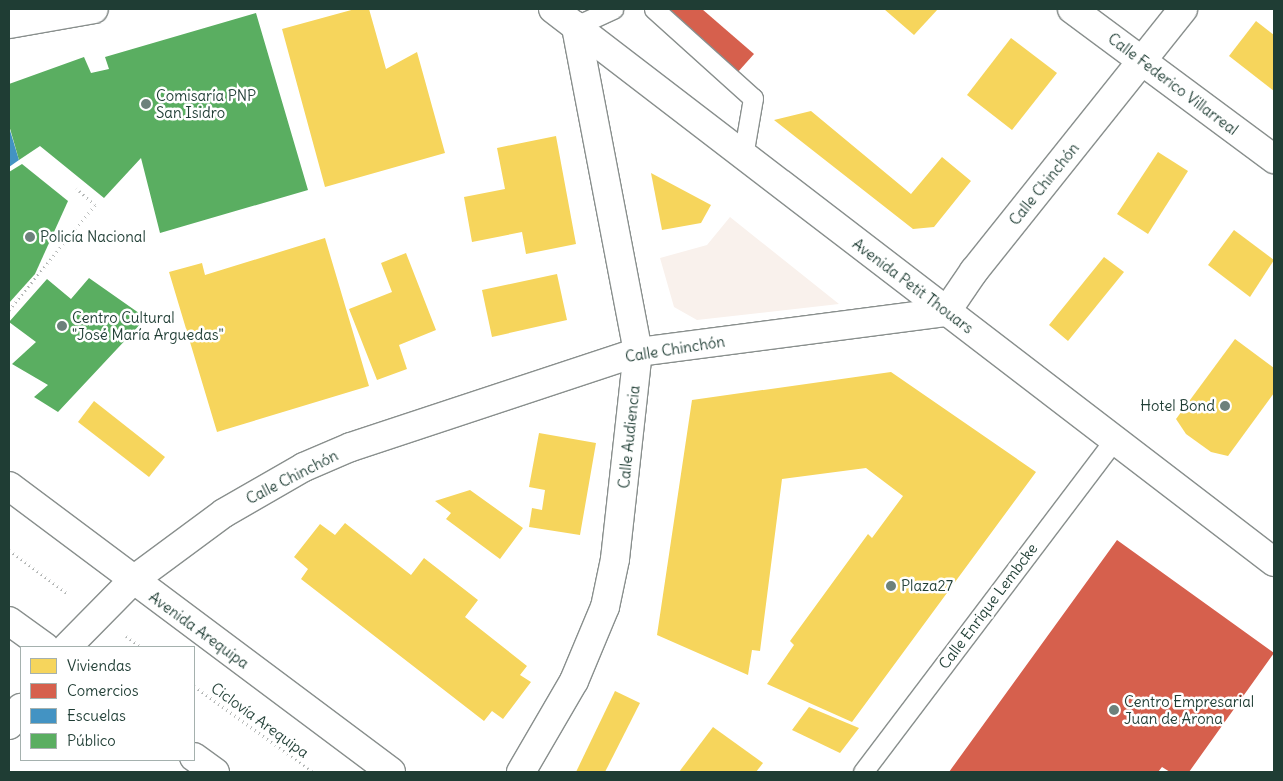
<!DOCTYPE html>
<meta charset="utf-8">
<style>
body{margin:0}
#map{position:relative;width:1283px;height:781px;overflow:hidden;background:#fff;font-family:Delius,sans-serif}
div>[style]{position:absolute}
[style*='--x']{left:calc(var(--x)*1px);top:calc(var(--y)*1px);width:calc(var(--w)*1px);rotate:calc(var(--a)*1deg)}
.built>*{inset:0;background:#f9f1ec}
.homes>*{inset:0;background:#f6d55c}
.shops>*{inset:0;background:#d6604d}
.schools>*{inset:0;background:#4393c3}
.public>*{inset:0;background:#5aae61}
.path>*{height:3px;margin-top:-1.5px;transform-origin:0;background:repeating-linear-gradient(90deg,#b6b9b8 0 1px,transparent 0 5px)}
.roads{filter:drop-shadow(1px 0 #898f8d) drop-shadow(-1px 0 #898f8d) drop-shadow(0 1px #898f8d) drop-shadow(0 -1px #898f8d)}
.lane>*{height:19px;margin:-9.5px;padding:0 9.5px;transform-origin:9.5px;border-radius:9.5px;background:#fff}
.street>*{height:28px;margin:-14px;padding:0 14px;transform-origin:14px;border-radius:14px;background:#fff}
.secondary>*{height:28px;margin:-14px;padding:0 14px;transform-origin:14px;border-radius:14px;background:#fff}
.dots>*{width:14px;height:14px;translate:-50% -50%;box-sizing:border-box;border:2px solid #fff;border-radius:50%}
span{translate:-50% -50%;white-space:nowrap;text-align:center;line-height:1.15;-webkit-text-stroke:5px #fff;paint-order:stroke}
.street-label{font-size:15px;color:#1f3d34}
.poi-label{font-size:15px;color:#1f3d34}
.left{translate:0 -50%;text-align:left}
.right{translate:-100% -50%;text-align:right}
.frame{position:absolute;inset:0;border:10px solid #1f3d34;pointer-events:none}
.legend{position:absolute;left:20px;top:646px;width:175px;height:115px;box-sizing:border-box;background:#fff;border:1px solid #a5b1ae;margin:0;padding:6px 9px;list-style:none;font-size:15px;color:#1f3d34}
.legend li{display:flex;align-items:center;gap:10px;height:25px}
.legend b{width:25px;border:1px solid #a5b1ae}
</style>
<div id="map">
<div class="built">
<i style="clip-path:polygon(730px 217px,839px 304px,697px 320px,674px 307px,660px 258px,707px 245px)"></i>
</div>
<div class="homes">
<i style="clip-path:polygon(355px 9px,369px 9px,386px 69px,417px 52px,445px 153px,325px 187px,282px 29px)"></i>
<i style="clip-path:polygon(884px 9px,938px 9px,914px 35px)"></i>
<i style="clip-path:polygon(1256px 21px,1274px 35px,1274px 91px,1229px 56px)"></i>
<i style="clip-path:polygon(1011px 38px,1057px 73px,1012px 130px,967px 95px)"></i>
<i style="clip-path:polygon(811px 111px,911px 194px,942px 157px,971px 181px,934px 227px,913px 229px,774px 120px)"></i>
<i style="clip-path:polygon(556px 136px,576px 244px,526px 254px,522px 232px,472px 242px,464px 197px,505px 189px,497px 148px)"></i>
<i style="clip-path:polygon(1158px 152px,1188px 171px,1148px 234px,1117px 214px)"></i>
<i style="clip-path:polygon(651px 173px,711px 205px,701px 223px,662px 230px)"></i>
<i style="clip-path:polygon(1234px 230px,1274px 260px,1250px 297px,1208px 265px)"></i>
<i style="clip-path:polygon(325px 238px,369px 386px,217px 432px,169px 272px,202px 263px,205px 275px)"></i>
<i style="clip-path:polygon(406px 253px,436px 330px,399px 345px,407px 369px,377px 380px,349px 309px,392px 292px,381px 263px)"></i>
<i style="clip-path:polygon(1104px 257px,1124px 272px,1068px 341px,1049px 325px)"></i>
<i style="clip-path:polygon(557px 274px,567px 320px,492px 337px,482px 290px)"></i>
<i style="clip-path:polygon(1235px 339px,1274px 368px,1274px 393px,1228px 456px,1211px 452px,1186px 434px,1176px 419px)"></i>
<i style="clip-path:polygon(891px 372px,1036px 472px,852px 722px,767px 684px,794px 645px,790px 641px,868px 534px,872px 538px,903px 496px,866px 468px,782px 479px,760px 651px,752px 650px,748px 675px,657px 635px,692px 400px)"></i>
<i style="clip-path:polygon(94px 401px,165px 457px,149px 477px,78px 422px)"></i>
<i style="clip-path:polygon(539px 433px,596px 443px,580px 535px,529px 527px,532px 508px,542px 510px,545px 490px,529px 487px)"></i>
<i style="clip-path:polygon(470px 490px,523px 528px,500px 559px,446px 519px,451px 513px,435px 501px)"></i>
<i style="clip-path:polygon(345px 523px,411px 575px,424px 558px,478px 600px,465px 617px,527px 666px,520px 675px,531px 682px,503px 719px,492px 711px,484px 721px,301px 579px,308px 569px,294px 557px,320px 524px,335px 535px)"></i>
<i style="clip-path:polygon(615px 691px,640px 703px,605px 772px,576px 772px)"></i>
<i style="clip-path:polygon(809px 707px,859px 728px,840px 753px,792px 730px)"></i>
<i style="clip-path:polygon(713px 727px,763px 763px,756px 772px,679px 772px)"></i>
</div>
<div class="shops">
<i style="clip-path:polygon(661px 9px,702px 9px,754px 54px,729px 82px)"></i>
<i style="clip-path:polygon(1117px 540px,1274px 653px,1189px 772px,1170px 772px,1162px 767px,1158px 772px,949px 772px)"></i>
</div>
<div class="schools">
<i style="clip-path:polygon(9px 127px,19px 160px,9px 167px)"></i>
</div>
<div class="public">
<i style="clip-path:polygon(256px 13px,308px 190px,160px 233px,141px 158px,104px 198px,40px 146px,19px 160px,9px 125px,9px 84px,84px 57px,91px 73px,109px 69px,105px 57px)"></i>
<i style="clip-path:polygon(22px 164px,68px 201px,35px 274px,9px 303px,9px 172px)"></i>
<i style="clip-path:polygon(89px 278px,146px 318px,58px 412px,34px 397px,48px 385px,12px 364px,36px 342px,9px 322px,47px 279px,71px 299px)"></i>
</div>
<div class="path">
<i style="--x:9;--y:310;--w:136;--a:-50.7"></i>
<i style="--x:95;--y:205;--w:25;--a:-138"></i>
<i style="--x:9;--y:550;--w:74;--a:36.7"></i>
<i style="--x:126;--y:636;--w:19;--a:36"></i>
<i style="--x:194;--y:686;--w:147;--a:35.9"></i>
</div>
<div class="roads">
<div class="lane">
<i style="--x:654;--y:9;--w:133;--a:42"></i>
<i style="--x:753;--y:98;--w:59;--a:99.8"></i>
<i style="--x:576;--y:26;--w:41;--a:-24.7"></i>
<i style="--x:863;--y:772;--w:416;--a:-52.9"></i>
</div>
<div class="street">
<i style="--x:1072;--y:9;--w:252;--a:36.6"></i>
<i style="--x:9;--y:24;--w:86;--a:-10"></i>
<i style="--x:67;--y:647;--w:93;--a:-45.4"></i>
<i style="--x:132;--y:581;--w:114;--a:-36.5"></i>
<i style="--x:224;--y:513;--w:92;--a:-29.9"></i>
<i style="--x:304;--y:467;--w:51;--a:-23.1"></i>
<i style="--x:351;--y:447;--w:302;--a:-18.3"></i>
<i style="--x:638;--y:352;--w:311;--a:-7.4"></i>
<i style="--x:946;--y:312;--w:50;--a:-55.7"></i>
<i style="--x:974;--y:271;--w:335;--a:-51.4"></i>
<i style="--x:9;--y:725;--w:21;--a:-55"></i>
<i style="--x:521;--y:772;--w:105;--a:-59.8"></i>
<i style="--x:574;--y:681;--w:80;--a:-67.3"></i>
<i style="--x:605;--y:607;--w:49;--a:-78.2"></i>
<i style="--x:615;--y:559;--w:208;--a:-83.7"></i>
<i style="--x:638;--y:352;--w:332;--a:-100.8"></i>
</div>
<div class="secondary">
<i style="--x:553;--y:9;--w:909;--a:37.49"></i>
<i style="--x:9;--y:486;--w:477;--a:36.8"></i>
<i style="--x:9;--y:621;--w:44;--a:35.8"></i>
<i style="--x:194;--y:757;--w:26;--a:36"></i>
</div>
</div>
<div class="dots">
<i style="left:146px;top:104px;background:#6d817b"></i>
<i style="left:30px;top:237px;background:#6d817b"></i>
<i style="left:62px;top:326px;background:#6d817b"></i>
<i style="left:1225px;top:406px;background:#6d817b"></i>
<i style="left:891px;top:586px;background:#6d817b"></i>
<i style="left:1114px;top:710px;background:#6d817b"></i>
</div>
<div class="street-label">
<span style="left:1173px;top:84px;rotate:37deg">Calle Federico Villarreal</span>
<span style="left:1044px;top:184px;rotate:-51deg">Calle Chinchón</span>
<span style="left:913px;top:286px;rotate:37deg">Avenida Petit Thouars</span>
<span style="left:675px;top:349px;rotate:-9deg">Calle Chinchón</span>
<span style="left:629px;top:437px;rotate:-84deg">Calle Audiencia</span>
<span style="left:292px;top:477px;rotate:-27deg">Calle Chinchón</span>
<span style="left:988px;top:606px;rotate:-53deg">Calle Enrique Lembcke</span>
<span style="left:199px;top:630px;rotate:36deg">Avenida Arequipa</span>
<span style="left:260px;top:720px;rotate:36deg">Ciclovía Arequipa</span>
</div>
<div class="poi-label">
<span class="left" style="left:156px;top:104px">Comisaría PNP<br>San Isidro</span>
<span class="left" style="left:40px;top:237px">Policía Nacional</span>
<span class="left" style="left:72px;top:326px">Centro Cultural<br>"José María Arguedas"</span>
<span class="right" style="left:1215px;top:406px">Hotel Bond</span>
<span class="left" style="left:901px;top:586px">Plaza27</span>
<span class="left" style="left:1124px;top:710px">Centro Empresarial<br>Juan de Arona</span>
</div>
<div class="frame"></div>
<ul class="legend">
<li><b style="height:14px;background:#f6d55c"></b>Viviendas</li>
<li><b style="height:14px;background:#d6604d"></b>Comercios</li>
<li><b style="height:14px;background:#4393c3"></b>Escuelas</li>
<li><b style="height:14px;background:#5aae61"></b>Público</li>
</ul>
</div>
